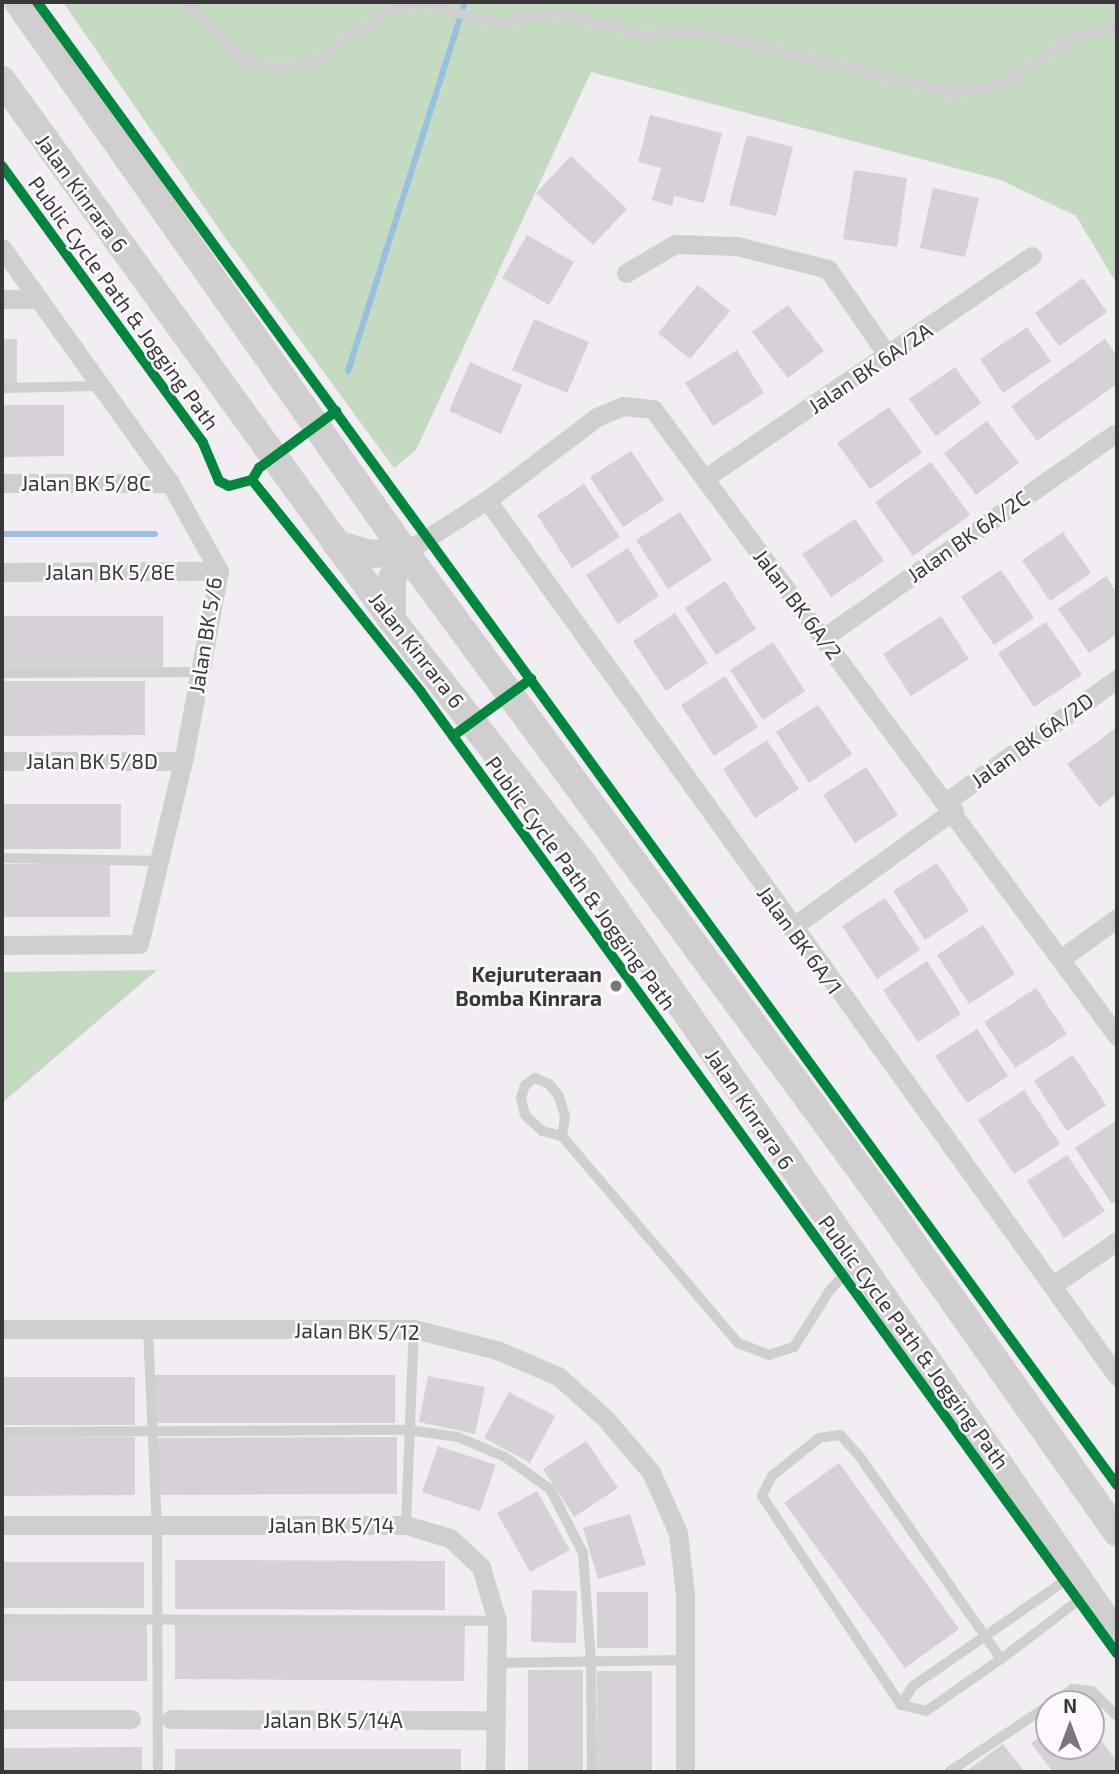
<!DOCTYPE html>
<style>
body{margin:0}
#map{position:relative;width:1119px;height:1774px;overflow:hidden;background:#f2ecf3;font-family:"Exo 2",sans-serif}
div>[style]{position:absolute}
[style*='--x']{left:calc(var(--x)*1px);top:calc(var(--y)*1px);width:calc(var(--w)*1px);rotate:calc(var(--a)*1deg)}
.green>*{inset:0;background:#c4dac1}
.stream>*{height:6px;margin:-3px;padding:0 3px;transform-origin:3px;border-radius:3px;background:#96c2e0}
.building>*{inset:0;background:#d5d1d6}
.lane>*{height:10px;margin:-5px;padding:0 5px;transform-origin:5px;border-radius:5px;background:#d0cfd0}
.street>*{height:19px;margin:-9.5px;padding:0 9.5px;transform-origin:9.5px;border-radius:9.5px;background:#d0cfd0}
.secondary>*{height:28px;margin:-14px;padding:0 14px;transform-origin:14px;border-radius:14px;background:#d1cecf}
.cycleway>*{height:10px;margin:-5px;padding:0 5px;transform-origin:5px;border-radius:5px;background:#00873e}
.dots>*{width:19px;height:19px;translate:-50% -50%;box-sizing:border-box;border:4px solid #fdf9fe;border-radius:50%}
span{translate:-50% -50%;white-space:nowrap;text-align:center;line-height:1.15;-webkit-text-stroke:5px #fdf9fe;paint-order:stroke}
.street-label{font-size:21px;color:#3a373b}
.poi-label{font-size:21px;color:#3a373b;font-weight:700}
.right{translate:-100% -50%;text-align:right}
.frame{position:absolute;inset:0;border:4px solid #3a373b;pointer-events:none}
.north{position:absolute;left:1035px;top:1690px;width:70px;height:70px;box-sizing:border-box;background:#fdf9fe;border:2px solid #afabb0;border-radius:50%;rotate:0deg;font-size:19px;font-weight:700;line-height:28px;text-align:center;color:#3a373b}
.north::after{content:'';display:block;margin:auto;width:24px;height:32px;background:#7a767b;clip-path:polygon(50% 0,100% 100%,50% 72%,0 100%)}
</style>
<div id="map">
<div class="green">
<i style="clip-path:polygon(63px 2px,1117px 2px,1117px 284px,1076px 216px,1001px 180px,591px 72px,416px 450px,394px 468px,226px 239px)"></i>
<i style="clip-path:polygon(157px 970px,2px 1103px,2px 972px)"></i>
</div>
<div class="stream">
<i style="--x:348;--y:371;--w:387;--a:-72.4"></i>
<i style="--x:2;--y:534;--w:153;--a:0"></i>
</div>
<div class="building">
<i style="clip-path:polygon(650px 115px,722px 133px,704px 203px,674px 196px,672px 206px,652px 200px,661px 168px,638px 162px)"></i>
<i style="clip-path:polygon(747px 135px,793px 147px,776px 216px,729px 205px)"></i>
<i style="clip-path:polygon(571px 156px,627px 209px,593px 245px,536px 193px)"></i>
<i style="clip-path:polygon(854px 170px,907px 178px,897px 247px,843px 239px)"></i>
<i style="clip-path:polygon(933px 188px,979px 198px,965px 257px,920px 248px)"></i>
<i style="clip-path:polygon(527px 235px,574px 262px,549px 305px,502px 278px)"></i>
<i style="clip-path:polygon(1083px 278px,1107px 312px,1059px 346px,1035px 313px)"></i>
<i style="clip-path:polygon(698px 285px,730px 311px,690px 359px,658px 333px)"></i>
<i style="clip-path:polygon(788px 305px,824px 351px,788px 378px,752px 332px)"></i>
<i style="clip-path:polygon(534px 319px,589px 342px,567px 393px,512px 370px)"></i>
<i style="clip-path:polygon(1027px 327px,1051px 361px,1003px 393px,980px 359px)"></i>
<i style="clip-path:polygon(2px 339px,17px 339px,17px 384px,2px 384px)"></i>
<i style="clip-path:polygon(1105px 339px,1117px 356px,1117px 384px,1037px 441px,1011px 406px)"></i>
<i style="clip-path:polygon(737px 350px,764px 393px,713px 426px,685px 383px)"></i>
<i style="clip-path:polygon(470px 362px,522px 385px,501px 434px,449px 411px)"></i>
<i style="clip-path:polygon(955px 367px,981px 403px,936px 436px,909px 399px)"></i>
<i style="clip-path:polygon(2px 405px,64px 405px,64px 456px,2px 457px)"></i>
<i style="clip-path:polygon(889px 407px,922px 453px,870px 489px,837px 443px)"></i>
<i style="clip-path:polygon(987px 421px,1019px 463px,976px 495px,944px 453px)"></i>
<i style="clip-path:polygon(631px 451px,664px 500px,623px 527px,590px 477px)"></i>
<i style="clip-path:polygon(931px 462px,970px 515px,913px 556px,875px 502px)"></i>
<i style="clip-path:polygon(584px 484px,620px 537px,572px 568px,537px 515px)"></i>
<i style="clip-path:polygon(680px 512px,712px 560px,668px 589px,636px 540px)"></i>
<i style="clip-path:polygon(855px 519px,884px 561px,831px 597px,802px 554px)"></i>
<i style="clip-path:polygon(1063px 532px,1091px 573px,1050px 601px,1022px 560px)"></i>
<i style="clip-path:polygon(628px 548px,659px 596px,618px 624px,586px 575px)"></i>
<i style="clip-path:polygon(1001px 570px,1034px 618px,994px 645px,961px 597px)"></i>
<i style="clip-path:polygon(1106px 576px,1117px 592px,1117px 634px,1089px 653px,1058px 609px)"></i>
<i style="clip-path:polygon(725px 581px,756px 629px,716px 655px,685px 608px)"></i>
<i style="clip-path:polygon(675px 613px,708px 663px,666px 691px,633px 641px)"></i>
<i style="clip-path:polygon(2px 616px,163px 616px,163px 667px,2px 668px)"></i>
<i style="clip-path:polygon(941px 616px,969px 659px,911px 696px,883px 654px)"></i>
<i style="clip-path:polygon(1046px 622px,1082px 675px,1034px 707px,998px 653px)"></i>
<i style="clip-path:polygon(773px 642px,805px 691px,763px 720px,730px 670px)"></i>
<i style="clip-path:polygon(725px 676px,758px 727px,714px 756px,681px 705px)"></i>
<i style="clip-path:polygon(2px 681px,145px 681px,145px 735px,2px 736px)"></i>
<i style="clip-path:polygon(818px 705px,852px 754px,809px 783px,776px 732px)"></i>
<i style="clip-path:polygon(1117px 727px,1117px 794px,1099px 807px,1067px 764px)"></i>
<i style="clip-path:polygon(767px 740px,799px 789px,755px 818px,723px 769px)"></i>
<i style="clip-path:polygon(866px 767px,898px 815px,855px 843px,823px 795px)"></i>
<i style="clip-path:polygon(2px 804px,121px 804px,121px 849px,2px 849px)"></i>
<i style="clip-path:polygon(937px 863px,969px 911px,925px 940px,893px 891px)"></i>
<i style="clip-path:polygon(2px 864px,110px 864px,110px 917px,2px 917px)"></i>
<i style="clip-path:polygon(885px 898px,920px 950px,877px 979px,842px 926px)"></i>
<i style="clip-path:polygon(983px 925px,1015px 974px,969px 1004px,937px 955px)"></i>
<i style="clip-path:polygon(927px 961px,961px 1014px,918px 1042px,883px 990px)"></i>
<i style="clip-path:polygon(1036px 988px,1067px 1034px,1015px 1068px,984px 1022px)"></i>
<i style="clip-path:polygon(977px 1029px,1008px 1076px,967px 1103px,935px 1056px)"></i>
<i style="clip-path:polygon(1073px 1055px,1106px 1105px,1067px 1131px,1034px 1081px)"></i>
<i style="clip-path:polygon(1024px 1090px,1060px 1144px,1014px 1174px,978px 1120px)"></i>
<i style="clip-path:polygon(1117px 1120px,1117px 1200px,1112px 1204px,1075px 1148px)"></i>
<i style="clip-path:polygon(1067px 1155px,1105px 1211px,1064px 1238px,1027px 1181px)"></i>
<i style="clip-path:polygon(154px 1375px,395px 1375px,395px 1423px,154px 1423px)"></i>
<i style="clip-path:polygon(428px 1376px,485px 1387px,475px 1434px,419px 1422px)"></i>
<i style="clip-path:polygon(2px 1377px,135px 1377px,135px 1425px,2px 1425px)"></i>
<i style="clip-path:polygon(509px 1392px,555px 1416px,530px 1463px,484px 1438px)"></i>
<i style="clip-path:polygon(2px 1437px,135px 1437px,135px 1495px,2px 1496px)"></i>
<i style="clip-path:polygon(397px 1437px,397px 1494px,158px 1495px,158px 1438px)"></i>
<i style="clip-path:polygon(586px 1441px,618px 1488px,574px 1517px,543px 1469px)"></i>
<i style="clip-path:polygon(438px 1446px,496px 1465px,480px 1511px,422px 1492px)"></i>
<i style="clip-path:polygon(839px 1463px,959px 1629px,905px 1668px,784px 1503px)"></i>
<i style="clip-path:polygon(537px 1491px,570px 1550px,530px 1572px,497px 1513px)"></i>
<i style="clip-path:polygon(630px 1514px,646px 1565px,598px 1579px,583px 1528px)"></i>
<i style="clip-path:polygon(175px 1560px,445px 1561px,445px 1610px,175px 1609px)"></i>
<i style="clip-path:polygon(2px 1562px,144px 1562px,144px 1608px,2px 1608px)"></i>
<i style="clip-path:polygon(532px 1590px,577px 1591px,576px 1643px,531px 1642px)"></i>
<i style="clip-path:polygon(597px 1592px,648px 1592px,648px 1648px,597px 1648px)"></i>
<i style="clip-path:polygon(175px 1623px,465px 1625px,464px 1681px,175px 1679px)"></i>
<i style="clip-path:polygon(2px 1624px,147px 1624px,147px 1681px,2px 1681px)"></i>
<i style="clip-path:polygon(528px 1670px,583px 1670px,583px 1772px,528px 1772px)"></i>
<i style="clip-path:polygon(597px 1671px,652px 1671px,652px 1772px,597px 1772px)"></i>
<i style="clip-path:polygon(1091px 1728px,1117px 1761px,1117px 1772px,1053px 1772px,1031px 1743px,1049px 1730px,1049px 1746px,1091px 1746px)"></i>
<i style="clip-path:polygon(1003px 1744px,1025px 1772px,965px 1772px)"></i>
<i style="clip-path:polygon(142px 1747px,142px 1772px,2px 1772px,2px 1748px)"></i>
<i style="clip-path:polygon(175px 1749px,461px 1749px,461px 1772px,175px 1772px)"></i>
</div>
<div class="lane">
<i style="--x:187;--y:2;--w:74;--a:46.6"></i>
<i style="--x:238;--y:56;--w:26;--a:25"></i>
<i style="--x:262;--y:67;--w:28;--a:2"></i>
<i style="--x:290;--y:68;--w:25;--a:-14"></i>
<i style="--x:314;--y:62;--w:99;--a:-33.9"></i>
<i style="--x:396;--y:7;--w:28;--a:-8"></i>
<i style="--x:424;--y:3;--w:75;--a:16.3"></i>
<i style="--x:496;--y:24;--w:62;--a:-11.1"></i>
<i style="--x:557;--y:12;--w:92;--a:15.1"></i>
<i style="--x:646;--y:36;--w:49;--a:-5.8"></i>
<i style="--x:695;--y:31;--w:268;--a:13.6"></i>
<i style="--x:955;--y:94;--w:52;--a:-12.2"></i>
<i style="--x:1006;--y:83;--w:82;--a:-34.1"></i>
<i style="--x:1074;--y:37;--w:44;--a:-13.1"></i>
<i style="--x:2;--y:388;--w:97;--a:-1.2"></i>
<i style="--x:2;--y:673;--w:198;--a:-0.3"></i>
<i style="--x:2;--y:858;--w:157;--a:1.1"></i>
<i style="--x:562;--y:1136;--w:20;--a:-81"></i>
<i style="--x:565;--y:1116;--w:21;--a:-107"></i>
<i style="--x:559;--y:1096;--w:16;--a:-130"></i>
<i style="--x:549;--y:1084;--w:15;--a:-157"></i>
<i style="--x:535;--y:1078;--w:12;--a:145"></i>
<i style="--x:525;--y:1085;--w:14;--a:107"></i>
<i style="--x:521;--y:1098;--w:17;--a:77"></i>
<i style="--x:525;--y:1115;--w:23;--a:43"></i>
<i style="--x:542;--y:1131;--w:21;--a:14"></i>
<i style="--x:562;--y:1136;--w:272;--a:49.6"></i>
<i style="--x:738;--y:1343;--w:33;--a:21"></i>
<i style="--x:769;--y:1355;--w:26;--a:-18"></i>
<i style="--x:794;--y:1347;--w:67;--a:-57.7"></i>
<i style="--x:830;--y:1290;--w:37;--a:-47"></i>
<i style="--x:148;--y:1330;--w:195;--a:87.4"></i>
<i style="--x:157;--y:1525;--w:247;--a:89.8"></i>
<i style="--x:2;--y:1432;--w:408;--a:-0.3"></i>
<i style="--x:410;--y:1430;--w:49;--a:8.3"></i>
<i style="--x:458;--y:1437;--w:51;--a:23.1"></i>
<i style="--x:505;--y:1457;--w:55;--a:35.4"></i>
<i style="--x:550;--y:1489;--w:72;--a:62.7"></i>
<i style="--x:583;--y:1553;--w:108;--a:85.8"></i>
<i style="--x:591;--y:1661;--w:111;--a:89.5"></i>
<i style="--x:406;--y:1525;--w:196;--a:-87.7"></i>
<i style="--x:2;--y:1619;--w:495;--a:0.2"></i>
<i style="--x:1001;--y:1659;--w:245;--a:-124.9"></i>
<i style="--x:861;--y:1458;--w:31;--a:-132"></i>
<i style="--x:840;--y:1435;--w:21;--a:172"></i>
<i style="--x:819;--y:1438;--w:60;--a:141"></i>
<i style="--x:772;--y:1476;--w:22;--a:117"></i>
<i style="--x:762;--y:1496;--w:251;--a:56.4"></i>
<i style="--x:901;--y:1705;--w:26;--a:13"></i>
<i style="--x:926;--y:1711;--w:91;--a:-34.7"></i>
<i style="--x:1001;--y:1659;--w:108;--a:-37.1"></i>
<i style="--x:496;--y:1663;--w:189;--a:-0.9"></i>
<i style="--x:901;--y:1705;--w:22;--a:-58"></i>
<i style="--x:913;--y:1686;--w:193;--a:-34.7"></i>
<i style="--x:949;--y:1772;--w:149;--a:-33.8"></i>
<i style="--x:1073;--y:1689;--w:19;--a:6"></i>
<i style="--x:1092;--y:1691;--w:35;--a:45"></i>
</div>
<div class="street">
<i style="--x:2;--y:248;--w:289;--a:54.4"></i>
<i style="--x:170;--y:483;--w:101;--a:60.9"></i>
<i style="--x:219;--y:571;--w:193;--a:100.7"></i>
<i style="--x:183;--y:761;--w:188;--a:103.5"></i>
<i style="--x:139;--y:944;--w:137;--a:179.6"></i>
<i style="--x:626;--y:273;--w:57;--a:-30.6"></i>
<i style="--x:675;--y:244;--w:62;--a:1.8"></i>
<i style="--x:737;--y:246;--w:94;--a:14.2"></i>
<i style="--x:828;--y:269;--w:106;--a:55.4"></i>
<i style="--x:2;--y:299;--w:37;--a:0"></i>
<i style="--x:705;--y:478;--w:395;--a:-34.2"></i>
<i style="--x:2;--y:483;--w:168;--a:0"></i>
<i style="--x:487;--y:500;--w:1079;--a:54.28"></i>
<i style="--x:405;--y:552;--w:97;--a:-32.4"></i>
<i style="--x:487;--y:500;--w:138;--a:-37"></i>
<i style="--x:597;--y:417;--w:28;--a:-23"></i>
<i style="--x:623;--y:406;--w:30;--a:6"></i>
<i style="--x:653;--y:409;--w:780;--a:53.5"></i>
<i style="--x:2;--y:572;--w:217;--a:-0.3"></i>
<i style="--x:823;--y:638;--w:355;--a:-35"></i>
<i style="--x:2;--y:761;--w:181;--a:0"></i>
<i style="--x:947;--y:801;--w:209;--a:-35.7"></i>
<i style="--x:791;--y:928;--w:201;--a:-35.9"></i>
<i style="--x:1062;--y:958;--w:68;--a:-36"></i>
<i style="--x:1053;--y:1285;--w:78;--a:-34.5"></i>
<i style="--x:2;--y:1329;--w:412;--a:0"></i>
<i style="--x:414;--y:1329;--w:86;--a:14.2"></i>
<i style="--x:497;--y:1350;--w:66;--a:23.1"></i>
<i style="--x:558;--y:1376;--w:63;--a:41.8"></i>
<i style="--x:605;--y:1418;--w:71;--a:49.6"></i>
<i style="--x:651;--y:1472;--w:67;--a:66.1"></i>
<i style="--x:678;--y:1533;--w:61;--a:83.5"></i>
<i style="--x:685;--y:1594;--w:178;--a:90"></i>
<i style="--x:2;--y:1525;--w:404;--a:0"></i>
<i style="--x:406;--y:1525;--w:46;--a:16.5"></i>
<i style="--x:450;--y:1538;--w:42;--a:43.1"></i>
<i style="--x:481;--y:1567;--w:56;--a:73.5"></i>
<i style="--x:497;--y:1621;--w:151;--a:90.8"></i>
<i style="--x:2;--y:1719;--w:129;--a:0"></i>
<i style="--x:171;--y:1719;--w:325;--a:0.2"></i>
</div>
<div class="secondary">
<i style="--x:18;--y:2;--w:673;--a:54.87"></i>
<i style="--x:405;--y:552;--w:785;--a:53.6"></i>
<i style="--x:871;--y:1184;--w:427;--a:54.8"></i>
<i style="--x:2;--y:80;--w:666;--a:54.16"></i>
<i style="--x:392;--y:620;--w:308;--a:51.9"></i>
<i style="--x:582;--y:862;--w:940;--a:55.31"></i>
<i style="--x:336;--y:544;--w:35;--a:16"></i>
<i style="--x:370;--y:554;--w:35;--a:-3"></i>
<i style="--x:405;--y:552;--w:30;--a:116"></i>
<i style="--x:392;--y:579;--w:41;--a:90"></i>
</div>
<div class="cycleway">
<i style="--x:37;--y:2;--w:1835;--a:53.94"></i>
<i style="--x:2;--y:166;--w:342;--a:54"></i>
<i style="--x:203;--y:443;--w:41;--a:67.2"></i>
<i style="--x:219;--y:481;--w:11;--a:27"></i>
<i style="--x:229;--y:486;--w:24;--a:-15"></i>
<i style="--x:252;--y:480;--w:271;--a:51.4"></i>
<i style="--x:421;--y:692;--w:1187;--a:54.11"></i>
<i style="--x:252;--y:480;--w:14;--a:-60"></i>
<i style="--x:259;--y:468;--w:96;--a:-36.5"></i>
<i style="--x:453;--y:736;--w:97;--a:-36.2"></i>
</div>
<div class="dots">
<i style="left:616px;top:986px;background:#7a767b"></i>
</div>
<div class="street-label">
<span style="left:82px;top:193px;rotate:54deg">Jalan Kinrara 6</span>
<span style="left:124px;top:303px;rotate:54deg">Public Cycle Path &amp; Jogging Path</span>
<span style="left:870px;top:368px;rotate:-34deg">Jalan BK 6A/2A</span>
<span style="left:86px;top:483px">Jalan BK 5/8C</span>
<span style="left:968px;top:536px;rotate:-35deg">Jalan BK 6A/2C</span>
<span style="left:110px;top:572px">Jalan BK 5/8E</span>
<span style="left:798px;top:604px;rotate:53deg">Jalan BK 6A/2</span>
<span style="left:205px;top:635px;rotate:-81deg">Jalan BK 5/6</span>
<span style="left:417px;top:650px;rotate:52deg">Jalan Kinrara 6</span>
<span style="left:1032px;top:740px;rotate:-36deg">Jalan BK 6A/2D</span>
<span style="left:92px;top:761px">Jalan BK 5/8D</span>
<span style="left:581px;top:883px;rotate:54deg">Public Cycle Path &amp; Jogging Path</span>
<span style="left:800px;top:940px;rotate:54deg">Jalan BK 6A/1</span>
<span style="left:750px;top:1109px;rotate:56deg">Jalan Kinrara 6</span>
<span style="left:357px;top:1331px;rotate:1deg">Jalan BK 5/12</span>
<span style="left:914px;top:1342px;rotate:54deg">Public Cycle Path &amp; Jogging Path</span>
<span style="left:331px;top:1525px">Jalan BK 5/14</span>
<span style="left:333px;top:1720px">Jalan BK 5/14A</span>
</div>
<div class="poi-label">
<span class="right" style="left:602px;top:986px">Kejuruteraan<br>Bomba Kinrara</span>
</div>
<div class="frame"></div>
<div class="north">N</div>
</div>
